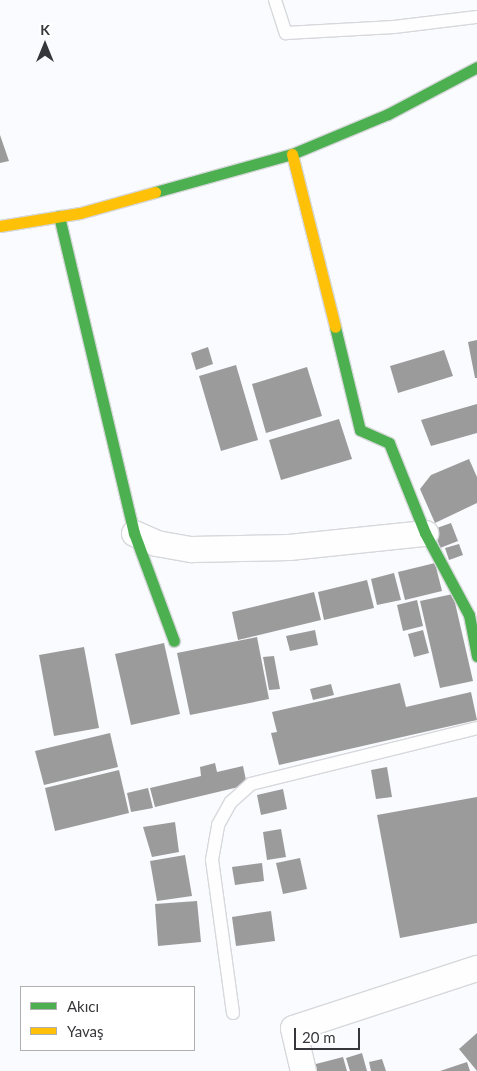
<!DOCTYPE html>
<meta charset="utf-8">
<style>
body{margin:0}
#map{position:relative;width:477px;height:1071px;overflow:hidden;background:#f9fbfe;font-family:Lato,sans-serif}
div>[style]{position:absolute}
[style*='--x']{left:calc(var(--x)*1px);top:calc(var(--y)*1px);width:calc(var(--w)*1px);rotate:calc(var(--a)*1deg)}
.building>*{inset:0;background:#9c9b9c}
.roads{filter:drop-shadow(1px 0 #d7d8db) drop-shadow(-1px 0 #d7d8db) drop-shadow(0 1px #d7d8db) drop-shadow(0 -1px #d7d8db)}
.lane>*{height:12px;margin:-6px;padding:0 6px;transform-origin:6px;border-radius:6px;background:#fefeff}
.street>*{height:25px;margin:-12.5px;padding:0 12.5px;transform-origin:12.5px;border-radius:12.5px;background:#fefeff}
.fast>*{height:11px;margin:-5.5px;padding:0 5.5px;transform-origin:5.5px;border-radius:5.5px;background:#4caf50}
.slow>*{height:11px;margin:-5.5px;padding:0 5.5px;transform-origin:5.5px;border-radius:5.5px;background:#ffc107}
span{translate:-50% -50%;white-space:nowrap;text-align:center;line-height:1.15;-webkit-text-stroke:5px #fff;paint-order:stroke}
.legend{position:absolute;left:20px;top:986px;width:175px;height:65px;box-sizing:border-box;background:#fff;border:1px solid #afafb0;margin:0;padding:6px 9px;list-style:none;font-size:15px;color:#36373a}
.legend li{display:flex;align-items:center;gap:10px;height:25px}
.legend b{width:25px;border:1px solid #afafb0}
.north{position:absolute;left:20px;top:20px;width:50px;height:50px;-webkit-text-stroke:4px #fff;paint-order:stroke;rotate:0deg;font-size:14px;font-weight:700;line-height:20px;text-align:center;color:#36373a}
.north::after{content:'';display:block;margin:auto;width:18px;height:22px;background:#36373a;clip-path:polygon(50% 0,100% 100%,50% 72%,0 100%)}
.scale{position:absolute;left:294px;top:1028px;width:66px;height:22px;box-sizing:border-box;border:2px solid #36373a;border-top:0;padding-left:6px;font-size:15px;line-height:18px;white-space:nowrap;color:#36373a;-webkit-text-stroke:4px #fff;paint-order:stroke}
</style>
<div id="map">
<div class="building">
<i style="clip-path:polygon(0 135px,9px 161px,0 163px)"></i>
<i style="clip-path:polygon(477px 340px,477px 378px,475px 378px,468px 342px)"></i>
<i style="clip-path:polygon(208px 347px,213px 364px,196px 370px,191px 353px)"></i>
<i style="clip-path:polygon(444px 350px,453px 376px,398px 393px,390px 366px)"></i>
<i style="clip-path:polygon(236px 365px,258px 440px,221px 451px,199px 376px)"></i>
<i style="clip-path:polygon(307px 367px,322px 416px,266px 433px,252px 384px)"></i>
<i style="clip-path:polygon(477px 404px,477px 433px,431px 446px,421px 420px)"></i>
<i style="clip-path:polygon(339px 419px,352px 459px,281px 480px,269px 440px)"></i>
<i style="clip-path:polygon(469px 459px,477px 477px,477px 503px,435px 523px,420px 489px,431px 475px)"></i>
<i style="clip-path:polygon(451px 523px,458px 541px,440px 548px,434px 529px)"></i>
<i style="clip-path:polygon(459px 544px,463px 555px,449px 560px,445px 548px)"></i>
<i style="clip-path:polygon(435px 563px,442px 591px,405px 600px,398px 572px)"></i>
<i style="clip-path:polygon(394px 573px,401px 600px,377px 605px,371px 579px)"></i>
<i style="clip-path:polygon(367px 580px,374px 608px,324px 620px,318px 592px)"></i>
<i style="clip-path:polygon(314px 592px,321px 620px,238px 640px,232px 612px)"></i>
<i style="clip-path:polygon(453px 594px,473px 681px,440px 688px,420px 601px)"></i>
<i style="clip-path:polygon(417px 600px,423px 626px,403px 631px,397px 605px)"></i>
<i style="clip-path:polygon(315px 630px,318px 645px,290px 651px,286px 636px)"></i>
<i style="clip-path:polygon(423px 630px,429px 653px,414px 657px,408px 634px)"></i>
<i style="clip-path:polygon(257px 637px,269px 699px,190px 715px,177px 653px)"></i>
<i style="clip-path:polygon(164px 643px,180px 714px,131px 725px,115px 654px)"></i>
<i style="clip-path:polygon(84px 647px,99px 728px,54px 736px,39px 655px)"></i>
<i style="clip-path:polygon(274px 656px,280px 689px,269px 690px,263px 657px)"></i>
<i style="clip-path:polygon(400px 683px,406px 707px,471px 692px,477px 720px,279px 765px,271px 733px,277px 732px,272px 712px)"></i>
<i style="clip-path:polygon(331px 684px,334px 695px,313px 700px,310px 689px)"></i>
<i style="clip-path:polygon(110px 733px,118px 767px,44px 785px,35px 751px)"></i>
<i style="clip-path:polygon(215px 763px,217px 772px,243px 766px,247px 785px,155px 807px,150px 788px,201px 776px,200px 767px)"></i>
<i style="clip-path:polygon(387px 767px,392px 797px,376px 799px,371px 770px)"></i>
<i style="clip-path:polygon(119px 770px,129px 813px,55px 831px,45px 788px)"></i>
<i style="clip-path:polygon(148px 788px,153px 808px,131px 812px,127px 793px)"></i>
<i style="clip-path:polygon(283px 789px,287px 809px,261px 815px,257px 795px)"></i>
<i style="clip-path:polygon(477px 797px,477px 923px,400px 938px,377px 815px)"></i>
<i style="clip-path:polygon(175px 822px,179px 852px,152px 857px,143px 827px)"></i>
<i style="clip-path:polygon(281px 829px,286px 857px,267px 860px,263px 832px)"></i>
<i style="clip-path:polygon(185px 855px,192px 896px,157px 901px,150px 861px)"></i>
<i style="clip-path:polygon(300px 858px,307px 889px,283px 894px,276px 863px)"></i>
<i style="clip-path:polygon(262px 863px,264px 881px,235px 885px,232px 867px)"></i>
<i style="clip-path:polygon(197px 901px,201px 942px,158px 946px,155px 904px)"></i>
<i style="clip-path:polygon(271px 911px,275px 941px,236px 946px,232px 917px)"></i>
<i style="clip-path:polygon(477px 1033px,477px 1071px,459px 1049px)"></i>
<i style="clip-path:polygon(362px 1053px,367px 1071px,350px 1071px,346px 1058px)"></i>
<i style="clip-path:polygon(343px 1057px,347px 1071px,314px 1071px,312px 1065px)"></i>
<i style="clip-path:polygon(382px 1059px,386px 1071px,371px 1071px,369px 1062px)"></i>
<i style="clip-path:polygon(467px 1062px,470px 1071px,440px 1071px)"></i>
</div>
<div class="roads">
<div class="lane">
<i style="--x:275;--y:0;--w:35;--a:72"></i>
<i style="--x:286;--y:33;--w:108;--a:-3.2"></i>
<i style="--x:394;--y:27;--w:84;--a:-6.9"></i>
<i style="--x:233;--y:1013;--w:154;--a:-97.8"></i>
<i style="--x:212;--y:860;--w:36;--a:-80"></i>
<i style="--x:218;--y:825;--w:26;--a:-61"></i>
<i style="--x:231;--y:802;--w:27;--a:-42"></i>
<i style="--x:251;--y:784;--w:233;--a:-13.9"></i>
</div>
<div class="street">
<i style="--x:134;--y:533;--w:24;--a:24"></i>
<i style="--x:156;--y:543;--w:36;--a:10"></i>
<i style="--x:191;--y:549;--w:98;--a:-1.2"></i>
<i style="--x:289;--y:547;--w:137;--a:-5.9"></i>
<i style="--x:303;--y:1071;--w:44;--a:-103.1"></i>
<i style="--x:293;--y:1028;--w:194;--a:-18.1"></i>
</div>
<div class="fast">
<i style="--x:155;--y:192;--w:142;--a:-15.5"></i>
<i style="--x:292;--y:154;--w:104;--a:-22.6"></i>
<i style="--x:388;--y:114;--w:101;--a:-27.8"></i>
<i style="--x:59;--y:216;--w:326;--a:76.7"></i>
<i style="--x:134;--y:533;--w:115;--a:69.7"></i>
<i style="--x:335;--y:327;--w:106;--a:76.4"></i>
<i style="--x:360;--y:430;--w:32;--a:24"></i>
<i style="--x:389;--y:443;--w:97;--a:68.2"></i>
<i style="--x:425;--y:533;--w:93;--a:61.8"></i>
<i style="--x:469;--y:615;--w:42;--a:79"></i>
</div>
<div class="slow">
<i style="--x:292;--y:154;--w:178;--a:76"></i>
<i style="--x:0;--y:226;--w:81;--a:-9.2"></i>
<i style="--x:80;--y:213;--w:78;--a:-15.6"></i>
</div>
</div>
<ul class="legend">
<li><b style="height:6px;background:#4caf50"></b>Akıcı</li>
<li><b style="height:6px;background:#ffc107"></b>Yavaş</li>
</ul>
<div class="north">K</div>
<div class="scale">20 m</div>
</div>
